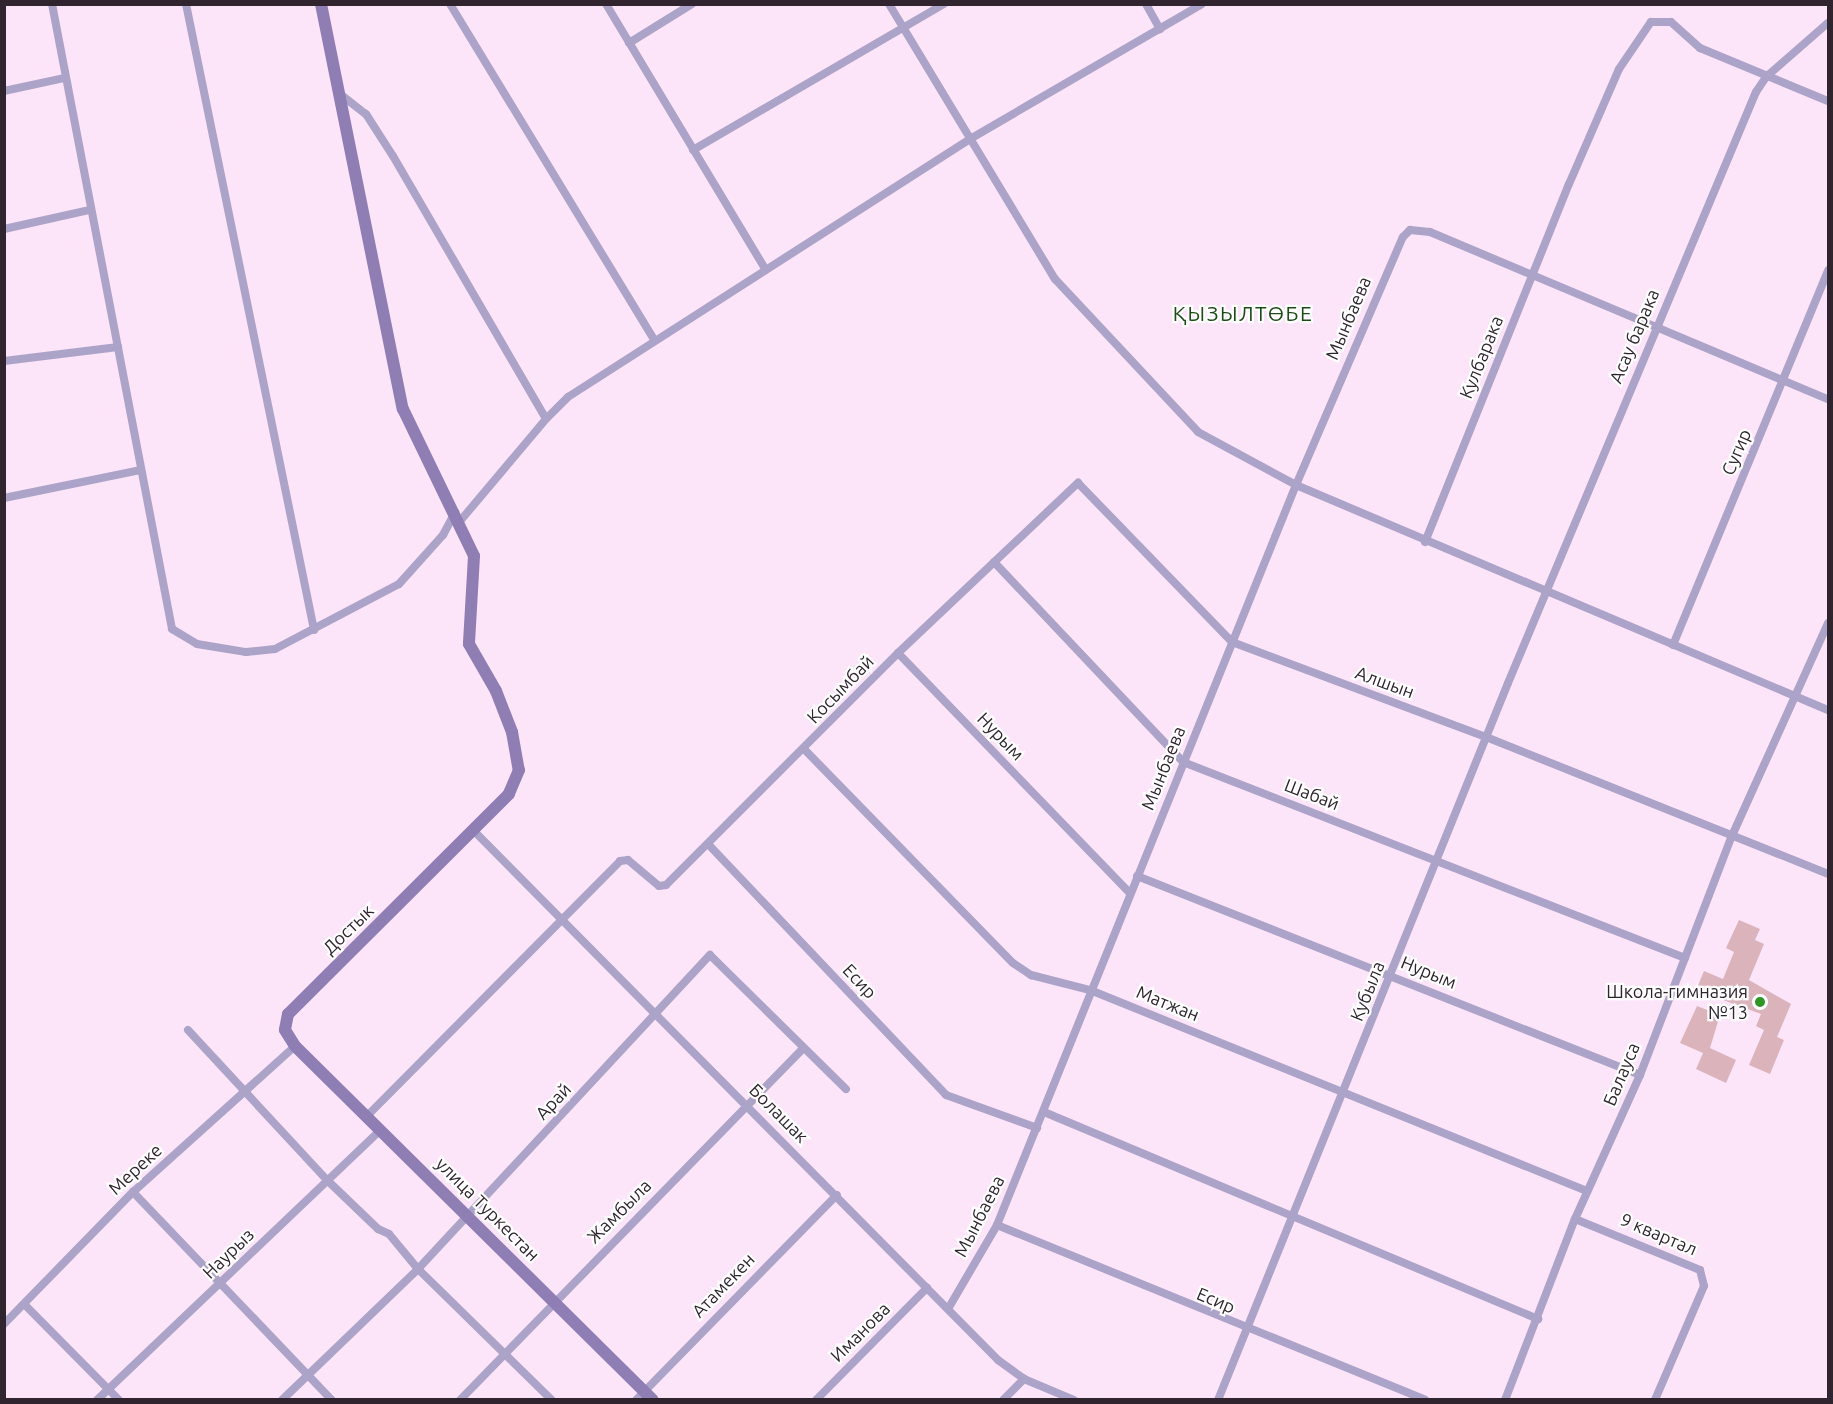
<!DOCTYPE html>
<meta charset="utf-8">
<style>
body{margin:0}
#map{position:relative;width:1833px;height:1404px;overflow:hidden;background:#fce4f9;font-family:Ubuntu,sans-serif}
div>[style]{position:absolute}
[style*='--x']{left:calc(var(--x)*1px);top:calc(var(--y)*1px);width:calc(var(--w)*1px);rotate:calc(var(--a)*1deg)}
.building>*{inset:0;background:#dbb4bb}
.street>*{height:8px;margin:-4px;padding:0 4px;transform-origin:4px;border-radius:4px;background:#aca3c8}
.secondary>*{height:12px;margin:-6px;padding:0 6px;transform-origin:6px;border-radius:6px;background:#8e7eb4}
.dots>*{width:16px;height:16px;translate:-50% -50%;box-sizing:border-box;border:3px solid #fff;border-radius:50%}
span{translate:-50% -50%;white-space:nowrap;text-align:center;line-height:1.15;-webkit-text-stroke:4.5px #fff;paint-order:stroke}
.street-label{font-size:18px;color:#30252f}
.poi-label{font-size:18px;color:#30252f}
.right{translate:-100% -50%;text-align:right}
.quarter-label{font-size:21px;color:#1b4c16;letter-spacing:1.5px}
.frame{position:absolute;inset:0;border:6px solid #30252f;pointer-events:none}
</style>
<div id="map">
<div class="building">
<i style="clip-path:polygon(1739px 920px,1760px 929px,1755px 940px,1764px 944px,1749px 980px,1791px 1004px,1777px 1037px,1784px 1040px,1770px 1074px,1749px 1065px,1764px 1030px,1756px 1026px,1761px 1014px,1696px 990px,1704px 971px,1723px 979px,1734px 952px,1726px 948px)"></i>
<i style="clip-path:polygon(1697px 1006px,1720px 1015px,1710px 1048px,1736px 1060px,1726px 1083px,1696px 1069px,1703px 1053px,1680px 1043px)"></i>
</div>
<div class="street">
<i style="--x:52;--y:4;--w:636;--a:79.13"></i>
<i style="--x:172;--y:629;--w:29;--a:31"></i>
<i style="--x:197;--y:644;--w:50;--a:9.3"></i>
<i style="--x:246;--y:652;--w:29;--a:-6"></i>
<i style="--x:275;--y:649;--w:140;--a:-27.7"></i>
<i style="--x:399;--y:584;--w:66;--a:-48.1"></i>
<i style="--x:443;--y:535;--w:26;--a:-62"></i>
<i style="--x:186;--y:4;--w:639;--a:78.44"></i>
<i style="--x:450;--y:4;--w:394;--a:58.7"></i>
<i style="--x:606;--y:4;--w:310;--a:59"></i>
<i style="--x:889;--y:4;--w:321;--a:58.9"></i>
<i style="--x:1055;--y:279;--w:209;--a:46.9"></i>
<i style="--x:1198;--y:432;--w:111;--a:28.4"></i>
<i style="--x:1296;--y:485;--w:578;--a:22.93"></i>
<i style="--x:1146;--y:4;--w:29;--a:61"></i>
<i style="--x:629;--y:43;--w:74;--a:-31.8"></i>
<i style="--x:4;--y:91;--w:61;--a:-12.2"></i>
<i style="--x:340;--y:94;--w:33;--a:38"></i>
<i style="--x:366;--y:114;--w:50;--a:57.3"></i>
<i style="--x:393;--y:156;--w:304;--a:59.8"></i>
<i style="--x:546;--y:419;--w:133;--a:130.1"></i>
<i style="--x:693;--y:150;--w:290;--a:-30.2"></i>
<i style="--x:4;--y:229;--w:88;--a:-12.5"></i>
<i style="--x:4;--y:361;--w:115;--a:-7"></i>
<i style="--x:546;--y:419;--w:31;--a:-45"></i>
<i style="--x:568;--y:397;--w:478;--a:-32.7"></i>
<i style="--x:970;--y:139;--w:268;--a:-30.2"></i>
<i style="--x:4;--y:498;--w:140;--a:-11.6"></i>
<i style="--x:1425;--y:542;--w:386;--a:-68.1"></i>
<i style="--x:1569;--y:184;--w:125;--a:-66.5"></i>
<i style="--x:1619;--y:69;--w:57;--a:-55.8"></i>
<i style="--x:1651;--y:22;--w:20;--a:0"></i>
<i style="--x:1671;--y:22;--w:39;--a:42"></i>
<i style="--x:1700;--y:48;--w:139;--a:22.5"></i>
<i style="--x:994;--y:562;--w:275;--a:46.6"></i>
<i style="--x:1183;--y:762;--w:539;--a:21.33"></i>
<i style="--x:1673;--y:645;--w:406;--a:-67.5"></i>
<i style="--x:898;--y:653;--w:334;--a:46"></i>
<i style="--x:804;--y:749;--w:299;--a:45.7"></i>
<i style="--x:1013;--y:963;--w:22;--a:34"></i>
<i style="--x:1031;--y:975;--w:61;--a:14.3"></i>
<i style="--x:1090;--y:990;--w:536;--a:22.02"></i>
<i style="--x:474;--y:831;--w:745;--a:45.27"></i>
<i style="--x:998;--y:1360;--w:32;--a:36"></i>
<i style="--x:1024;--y:1379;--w:54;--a:22.8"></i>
<i style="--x:708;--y:844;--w:346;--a:46.5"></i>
<i style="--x:946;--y:1095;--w:97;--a:19.9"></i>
<i style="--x:1137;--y:876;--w:541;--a:21.59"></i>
<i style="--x:188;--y:1030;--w:206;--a:47.2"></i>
<i style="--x:328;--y:1181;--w:69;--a:43.8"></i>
<i style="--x:378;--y:1229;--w:12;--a:24"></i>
<i style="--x:389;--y:1234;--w:45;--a:50.4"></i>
<i style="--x:418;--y:1269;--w:187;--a:44.4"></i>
<i style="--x:1044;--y:1112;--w:536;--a:22.74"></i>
<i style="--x:367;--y:1116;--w:359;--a:-45.2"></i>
<i style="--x:620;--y:861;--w:8;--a:-7"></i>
<i style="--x:628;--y:860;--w:40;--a:40"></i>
<i style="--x:659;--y:886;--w:7;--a:-8"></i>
<i style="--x:666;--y:885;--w:328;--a:-45"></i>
<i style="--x:898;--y:653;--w:248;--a:-43.4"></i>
<i style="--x:1078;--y:483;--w:221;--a:45.9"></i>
<i style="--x:1232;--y:642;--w:271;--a:20.5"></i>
<i style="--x:1486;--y:737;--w:368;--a:21.8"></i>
<i style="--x:133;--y:1192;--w:288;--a:46.3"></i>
<i style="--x:1575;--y:1219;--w:135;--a:22.2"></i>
<i style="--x:1700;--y:1270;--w:16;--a:76"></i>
<i style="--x:1704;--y:1286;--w:124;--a:113.3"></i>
<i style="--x:997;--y:1225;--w:462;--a:22.2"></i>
<i style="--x:25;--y:1305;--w:134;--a:45.3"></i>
<i style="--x:948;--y:1309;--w:97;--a:-59.7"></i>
<i style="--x:997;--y:1225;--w:798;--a:-68"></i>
<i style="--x:1296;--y:485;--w:270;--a:-66.7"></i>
<i style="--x:1403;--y:237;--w:10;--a:-45"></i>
<i style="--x:1410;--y:230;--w:20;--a:6"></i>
<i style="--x:1430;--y:232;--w:432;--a:22.8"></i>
<i style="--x:4;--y:1324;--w:185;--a:-45.7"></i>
<i style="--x:133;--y:1192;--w:218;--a:-42"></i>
<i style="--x:97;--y:1400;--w:392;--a:-43.6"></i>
<i style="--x:282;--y:1400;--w:189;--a:-43.9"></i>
<i style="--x:418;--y:1269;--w:429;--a:-47.1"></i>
<i style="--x:710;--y:955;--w:191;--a:44.6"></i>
<i style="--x:460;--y:1400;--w:492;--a:-45.7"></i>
<i style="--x:636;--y:1400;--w:287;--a:-45.6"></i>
<i style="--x:816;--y:1400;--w:158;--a:-45.3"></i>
<i style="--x:1003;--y:1400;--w:30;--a:-45"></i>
<i style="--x:1218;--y:1400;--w:773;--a:-67.98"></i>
<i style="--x:1508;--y:683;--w:641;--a:-67.24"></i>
<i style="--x:1756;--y:92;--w:18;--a:-56"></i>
<i style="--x:1766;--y:77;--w:82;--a:-41.1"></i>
<i style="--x:1505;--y:1400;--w:194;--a:-68.9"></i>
<i style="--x:1575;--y:1219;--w:158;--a:-65.7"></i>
<i style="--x:1640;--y:1075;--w:254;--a:-69"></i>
<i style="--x:1731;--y:838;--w:236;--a:-65.7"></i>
</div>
<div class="secondary">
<i style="--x:321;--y:4;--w:413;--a:78.6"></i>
<i style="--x:403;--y:409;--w:163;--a:64.2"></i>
<i style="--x:474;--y:556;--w:88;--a:93.3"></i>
<i style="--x:469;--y:644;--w:54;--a:60.1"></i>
<i style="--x:496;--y:691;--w:44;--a:68.7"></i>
<i style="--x:512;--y:732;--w:39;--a:80"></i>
<i style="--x:519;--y:770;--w:26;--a:113"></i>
<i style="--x:509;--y:794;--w:312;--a:135.1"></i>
<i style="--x:288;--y:1014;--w:16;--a:101"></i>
<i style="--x:285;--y:1030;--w:19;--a:58"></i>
<i style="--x:295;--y:1046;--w:503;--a:44.68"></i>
</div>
<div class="dots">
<i style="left:1760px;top:1002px;background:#2c9722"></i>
</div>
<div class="street-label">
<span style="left:1348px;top:318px;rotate:-67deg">Мынбаева</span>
<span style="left:1634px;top:336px;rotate:-67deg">Асау барака</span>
<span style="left:1481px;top:357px;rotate:-68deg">Кулбарака</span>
<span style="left:1736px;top:452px;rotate:-67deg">Сугир</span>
<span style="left:1385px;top:682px;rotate:20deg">Алшын</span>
<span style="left:840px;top:689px;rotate:-46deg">Косымбай</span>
<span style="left:1001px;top:736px;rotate:46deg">Нурым</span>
<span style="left:1163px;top:768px;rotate:-68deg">Мынбаева</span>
<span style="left:1312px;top:794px;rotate:21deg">Шабай</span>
<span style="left:348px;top:929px;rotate:-44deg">Достык</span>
<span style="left:1429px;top:972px;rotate:22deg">Нурым</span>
<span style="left:860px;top:981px;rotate:47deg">Есир</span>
<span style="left:1367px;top:991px;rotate:-68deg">Кубыла</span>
<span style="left:1168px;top:1003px;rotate:22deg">Матжан</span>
<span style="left:1621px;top:1074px;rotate:-67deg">Балауса</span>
<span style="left:553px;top:1101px;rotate:-47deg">Арай</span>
<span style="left:779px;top:1113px;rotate:45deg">Болашак</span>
<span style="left:135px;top:1169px;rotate:-43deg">Мереке</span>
<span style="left:488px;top:1209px;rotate:45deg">улица Туркестан</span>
<span style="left:619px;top:1211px;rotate:-45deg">Жамбыла</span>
<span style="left:979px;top:1216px;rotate:-63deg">Мынбаева</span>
<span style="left:1659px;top:1234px;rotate:23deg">9 квартал</span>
<span style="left:228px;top:1253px;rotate:-44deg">Наурыз</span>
<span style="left:723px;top:1285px;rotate:-46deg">Атамекен</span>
<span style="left:1216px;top:1300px;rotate:23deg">Есир</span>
<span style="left:860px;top:1332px;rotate:-45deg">Иманова</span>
</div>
<div class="poi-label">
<span class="right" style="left:1748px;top:1002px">Школа-гимназия<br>№13</span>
</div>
<div class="quarter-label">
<span style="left:1243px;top:313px">ҚЫЗЫЛТӨБЕ</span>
</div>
<div class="frame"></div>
</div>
